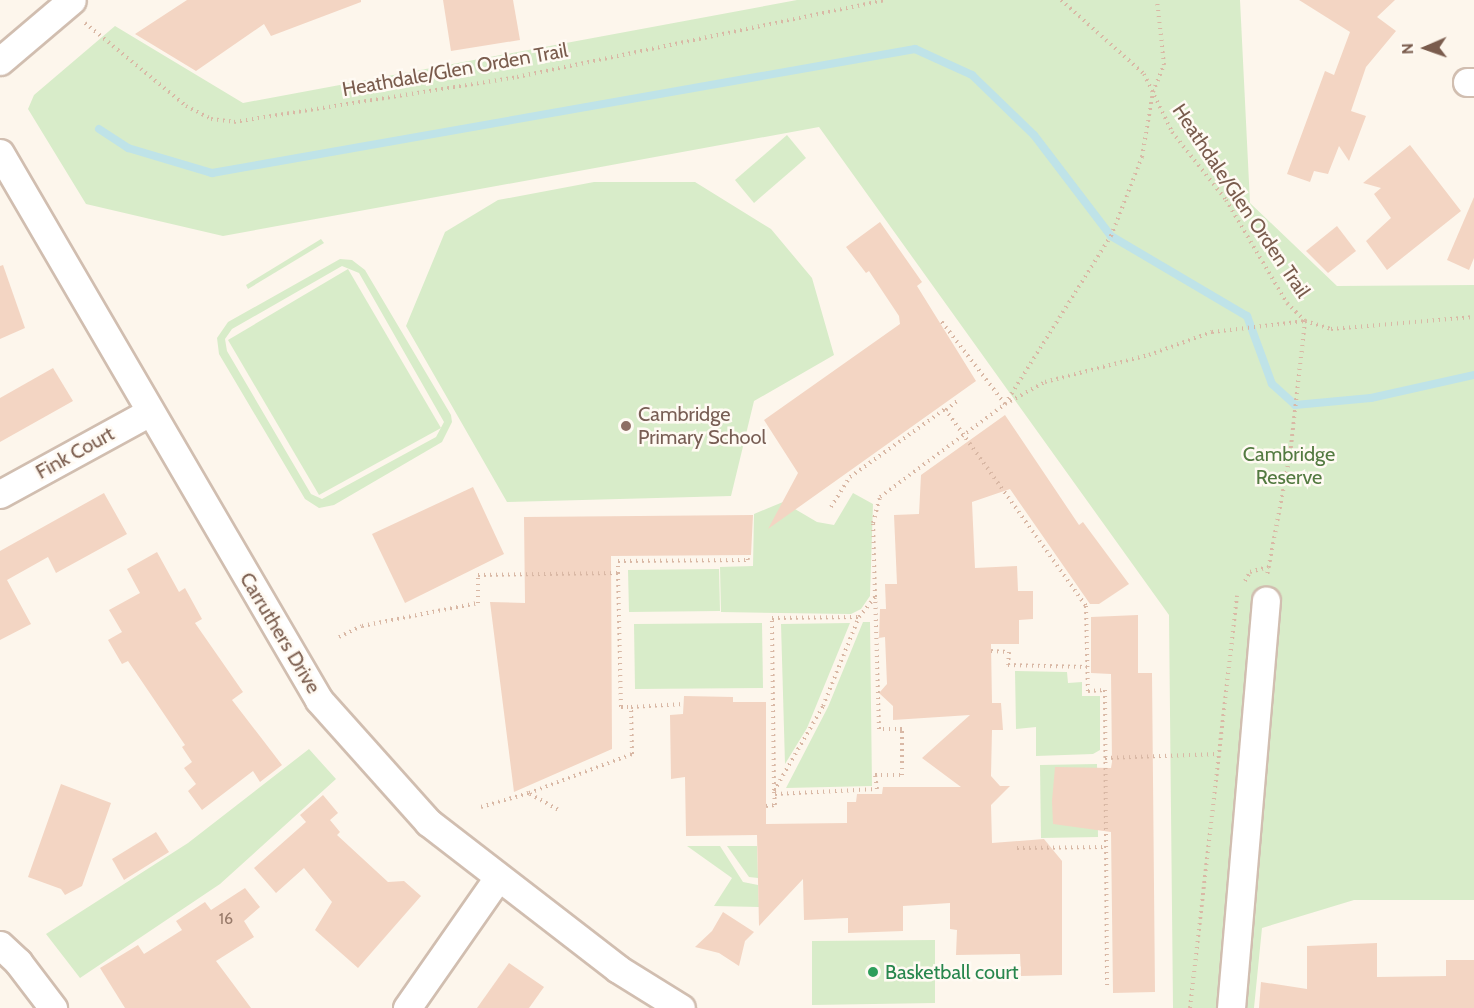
<!DOCTYPE html>
<style>
body{margin:0}
#map{position:relative;width:1474px;height:1008px;overflow:hidden;background:#fdf6ec;font-family:Cabin,sans-serif}
div>[style]{position:absolute}
[style*='--x']{left:calc(var(--x)*1px);top:calc(var(--y)*1px);width:calc(var(--w)*1px);rotate:calc(var(--a)*1deg)}
.green>*{inset:0;background:#d8ecc9}
.stream>*{height:8px;margin:-4px;padding:0 4px;transform-origin:4px;border-radius:4px;background:#bfe3e8}
.building>*{inset:0;background:#f3d5c3}
.path>*{height:4px;margin-top:-2px;transform-origin:0;background:repeating-linear-gradient(90deg,#d9b8a5 0 1.5px,transparent 0 6px)}
.roads{filter:drop-shadow(2px 0 #d1beb0) drop-shadow(-2px 0 #d1beb0) drop-shadow(0 2px #d1beb0) drop-shadow(0 -2px #d1beb0)}
.street>*{height:27px;margin:-13.5px;padding:0 13.5px;transform-origin:13.5px;border-radius:13.5px;background:#fff}
.dots>*{width:16px;height:16px;translate:-50% -50%;box-sizing:border-box;border:3px solid #fffaf3;border-radius:50%}
span{translate:-50% -50%;white-space:nowrap;text-align:center;line-height:1.15;-webkit-text-stroke:5px #fffaf3;paint-order:stroke}
.number-label{font-size:16px;color:#987a6a}
.number-label span{-webkit-text-stroke-width:0}
.street-label{font-size:20px;color:#7a5c4d}
.education-label{font-size:20px;color:#785e54}
.left{translate:0 -50%;text-align:left}
.park-label{font-size:20px;color:#537a41}
.leisure-label{font-size:20px;color:#27864d}
.north{position:absolute;left:1396px;top:18px;width:60px;height:60px;-webkit-text-stroke:4px #fffaf3;paint-order:stroke;rotate:268deg;font-size:16px;font-weight:700;line-height:24px;text-align:center;color:#7a5c4d}
.north::after{content:'';display:block;margin:auto;width:21px;height:27px;background:#7a5c4d;clip-path:polygon(50% 0,100% 100%,50% 72%,0 100%)}
</style>
<div id="map">
<div class="green">
<i style="clip-path:polygon(797px 0,1240px 0,1250px 203px,1337px 286px,1474px 285px,1474px 900px,1354px 900px,1262px 928px,1254px 1008px,1173px 1008px,1169px 615px,819px 127px,223px 236px,86px 204px,28px 109px,34px 95px,115px 26px,243px 103px)"></i>
<i style="clip-path:polygon(787px 135px,806px 158px,754px 203px,735px 180px)"></i>
<i style="clip-path:polygon(594px 182px,695px 182px,771px 229px,812px 278px,834px 355px,754px 401px,731px 496px,507px 502px,406px 326px,445px 232px,498px 200px)"></i>
<i style="clip-path:polygon(321px 239px,324px 243px,248px 289px,246px 285px)"></i>
<i style="clip-path:polygon(evenodd,340px 259px,352px 260px,365px 270px,451px 415px,452px 422px,442px 442px,334px 505px,319px 508px,305px 499px,219px 354px,217px 338px,228px 322px,340px 259px,342px 266px,359px 273px,444px 422px,436px 437px,322px 499px,311px 494px,227px 351px,225px 339px,232px 329px,342px 266px)"></i>
<i style="clip-path:polygon(348px 269px,441px 428px,319px 495px,228px 340px)"></i>
<i style="clip-path:polygon(853px 493px,873px 504px,870px 596px,861px 609px,851px 614px,721px 612px,720px 567px,753px 566px,754px 514px,783px 502px,817px 522px,834px 525px)"></i>
<i style="clip-path:polygon(719px 569px,720px 611px,629px 612px,628px 570px)"></i>
<i style="clip-path:polygon(863px 622px,870px 622px,872px 786px,786px 788px,828px 707px)"></i>
<i style="clip-path:polygon(762px 623px,763px 688px,635px 689px,634px 624px)"></i>
<i style="clip-path:polygon(850px 623px,807px 728px,785px 764px,781px 624px)"></i>
<i style="clip-path:polygon(1015px 671px,1067px 672px,1068px 683px,1082px 682px,1082px 696px,1100px 696px,1100px 750px,1093px 754px,1036px 756px,1036px 727px,1016px 729px)"></i>
<i style="clip-path:polygon(309px 749px,336px 779px,220px 884px,80px 978px,46px 934px,188px 843px)"></i>
<i style="clip-path:polygon(1097px 764px,1098px 837px,1041px 838px,1040px 765px)"></i>
<i style="clip-path:polygon(687px 846px,720px 846px,743px 882px,758px 885px,759px 907px,714px 906px,732px 878px)"></i>
<i style="clip-path:polygon(727px 846px,757px 846px,758px 878px,749px 877px)"></i>
<i style="clip-path:polygon(935px 940px,935px 1003px,812px 1005px,812px 941px)"></i>
</div>
<div class="stream">
<i style="--x:99;--y:129;--w:35;--a:33"></i>
<i style="--x:128;--y:148;--w:88;--a:16.6"></i>
<i style="--x:212;--y:173;--w:714;--a:-10"></i>
<i style="--x:915;--y:49;--w:63;--a:24.5"></i>
<i style="--x:972;--y:75;--w:86;--a:44.1"></i>
<i style="--x:1034;--y:135;--w:127;--a:52.7"></i>
<i style="--x:1111;--y:236;--w:158;--a:30.5"></i>
<i style="--x:1247;--y:316;--w:72;--a:69.8"></i>
<i style="--x:1272;--y:384;--w:31;--a:42"></i>
<i style="--x:1295;--y:405;--w:76;--a:-5.3"></i>
<i style="--x:1371;--y:398;--w:106;--a:-12.6"></i>
</div>
<div class="building">
<i style="clip-path:polygon(187px 0,361px 0,361px 2px,271px 36px,264px 24px,196px 71px,135px 34px)"></i>
<i style="clip-path:polygon(443px 0,513px 0,520px 40px,451px 51px)"></i>
<i style="clip-path:polygon(1299px 0,1395px 0,1377px 17px,1396px 31px,1366px 67px,1351px 111px,1366px 116px,1349px 161px,1339px 146px,1328px 174px,1314px 171px,1310px 182px,1287px 174px,1325px 71px,1334px 75px,1350px 32px)"></i>
<i style="clip-path:polygon(1410px 145px,1461px 211px,1387px 270px,1366px 241px,1391px 218px,1374px 194px,1381px 188px,1363px 183px)"></i>
<i style="clip-path:polygon(1474px 197px,1474px 258px,1469px 270px,1447px 260px)"></i>
<i style="clip-path:polygon(880px 222px,922px 282px,917px 286px,976px 381px,768px 529px,798px 473px,764px 420px,900px 324px,899px 316px,869px 271px,866px 273px,846px 247px)"></i>
<i style="clip-path:polygon(1337px 226px,1356px 251px,1328px 273px,1306px 251px)"></i>
<i style="clip-path:polygon(3px 265px,25px 328px,0 339px,0 266px)"></i>
<i style="clip-path:polygon(53px 368px,73px 401px,0 442px,0 398px)"></i>
<i style="clip-path:polygon(1005px 415px,1079px 525px,1083px 522px,1129px 584px,1099px 604px,1090px 604px,1010px 489px,972px 502px,975px 568px,1017px 566px,1018px 591px,1033px 591px,1033px 619px,1019px 620px,1019px 644px,991px 644px,992px 703px,1001px 703px,1003px 730px,992px 730px,991px 776px,1000px 786px,1010px 786px,991px 805px,992px 843px,1044px 839px,1062px 861px,1062px 975px,1021px 976px,1020px 954px,956px 955px,957px 930px,950px 929px,950px 903px,903px 906px,903px 931px,848px 933px,848px 918px,804px 920px,803px 879px,759px 926px,757px 835px,686px 836px,685px 777px,671px 779px,670px 715px,683px 714px,684px 696px,733px 697px,733px 702px,766px 702px,766px 824px,847px 823px,847px 802px,856px 802px,857px 794px,882px 794px,883px 787px,961px 787px,922px 758px,970px 715px,893px 720px,893px 706px,879px 693px,887px 684px,885px 637px,879px 638px,880px 609px,886px 609px,885px 584px,897px 584px,894px 515px,919px 514px,921px 475px)"></i>
<i style="clip-path:polygon(473px 487px,504px 554px,405px 603px,372px 534px)"></i>
<i style="clip-path:polygon(104px 493px,127px 534px,56px 573px,48px 557px,7px 580px,31px 624px,0 640px,0 551px)"></i>
<i style="clip-path:polygon(753px 515px,751px 555px,611px 556px,612px 749px,514px 792px,490px 602px,525px 603px,524px 517px)"></i>
<i style="clip-path:polygon(157px 552px,179px 592px,185px 588px,202px 619px,195px 623px,243px 692px,232px 700px,282px 765px,260px 782px,253px 771px,202px 810px,188px 791px,196px 784px,184px 768px,192px 762px,182px 747px,185px 745px,128px 661px,122px 664px,108px 640px,122px 632px,109px 610px,140px 593px,127px 569px)"></i>
<i style="clip-path:polygon(1138px 615px,1138px 673px,1152px 673px,1155px 992px,1113px 993px,1111px 832px,1053px 824px,1052px 801px,1055px 767px,1111px 768px,1112px 762px,1111px 674px,1091px 673px,1091px 617px)"></i>
<i style="clip-path:polygon(61px 784px,111px 803px,82px 886px,65px 895px,61px 889px,28px 877px)"></i>
<i style="clip-path:polygon(323px 795px,338px 813px,330px 820px,340px 832px,337px 835px,388px 882px,404px 881px,421px 896px,358px 968px,315px 930px,332px 902px,304px 868px,276px 893px,254px 868px,306px 822px,300px 815px)"></i>
<i style="clip-path:polygon(156px 832px,169px 852px,124px 880px,112px 859px)"></i>
<i style="clip-path:polygon(245px 888px,260px 907px,244px 921px,254px 937px,216px 961px,251px 1008px,125px 1008px,100px 968px,138px 945px,144px 954px,182px 930px,176px 921px,205px 902px,211px 910px)"></i>
<i style="clip-path:polygon(723px 912px,754px 932px,745px 941px,739px 966px,719px 953px,695px 947px,712px 931px)"></i>
<i style="clip-path:polygon(1377px 943px,1377px 977px,1446px 976px,1446px 960px,1474px 960px,1474px 1008px,1259px 1008px,1261px 982px,1307px 989px,1307px 946px)"></i>
<i style="clip-path:polygon(509px 963px,544px 987px,529px 1008px,477px 1008px)"></i>
</div>
<div class="path">
<i style="--x:1061;--y:0;--w:111;--a:41.7"></i>
<i style="--x:1144;--y:74;--w:64;--a:64.2"></i>
<i style="--x:1172;--y:132;--w:87;--a:51.5"></i>
<i style="--x:1226;--y:200;--w:120;--a:59.4"></i>
<i style="--x:1287;--y:303;--w:25;--a:45"></i>
<i style="--x:1305;--y:321;--w:27;--a:17"></i>
<i style="--x:1331;--y:329;--w:144;--a:-4.8"></i>
<i style="--x:85;--y:23;--w:131;--a:39.4"></i>
<i style="--x:186;--y:106;--w:28;--a:27"></i>
<i style="--x:211;--y:119;--w:23;--a:7"></i>
<i style="--x:234;--y:122;--w:287;--a:-9"></i>
<i style="--x:517;--y:77;--w:376;--a:-11.8"></i>
<i style="--x:1005;--y:404;--w:46;--a:-28.8"></i>
<i style="--x:1045;--y:382;--w:107;--a:-14.6"></i>
<i style="--x:1149;--y:355;--w:67;--a:-20.1"></i>
<i style="--x:1212;--y:332;--w:94;--a:-6.7"></i>
<i style="--x:1305;--y:321;--w:134;--a:96.4"></i>
<i style="--x:1290;--y:454;--w:124;--a:100.7"></i>
<i style="--x:1005;--y:404;--w:199;--a:-57.8"></i>
<i style="--x:1111;--y:236;--w:85;--a:-68.6"></i>
<i style="--x:1142;--y:157;--w:66;--a:-80.4"></i>
<i style="--x:1153;--y:92;--w:29;--a:-68"></i>
<i style="--x:1164;--y:65;--w:65;--a:-96.1"></i>
<i style="--x:946;--y:410;--w:14;--a:-39"></i>
<i style="--x:831;--y:507;--w:36;--a:-58"></i>
<i style="--x:850;--y:477;--w:117;--a:-35.6"></i>
<i style="--x:945;--y:409;--w:242;--a:54.4"></i>
<i style="--x:1086;--y:606;--w:85;--a:88.7"></i>
<i style="--x:1088;--y:691;--w:17;--a:-3"></i>
<i style="--x:1105;--y:690;--w:295;--a:89.6"></i>
<i style="--x:618;--y:573;--w:134;--a:88.7"></i>
<i style="--x:621;--y:707;--w:10;--a:0"></i>
<i style="--x:1245;--y:581;--w:10;--a:-61"></i>
<i style="--x:1250;--y:572;--w:19;--a:-16"></i>
<i style="--x:339;--y:637;--w:25;--a:-26"></i>
<i style="--x:362;--y:626;--w:118;--a:-11.2"></i>
<i style="--x:478;--y:603;--w:28;--a:-90"></i>
<i style="--x:478;--y:575;--w:140;--a:-0.8"></i>
<i style="--x:618;--y:573;--w:12;--a:-90"></i>
<i style="--x:618;--y:561;--w:130;--a:-0.4"></i>
<i style="--x:748;--y:560;--w:5;--a:-101"></i>
<i style="--x:991;--y:651;--w:18;--a:3"></i>
<i style="--x:1009;--y:652;--w:13;--a:94"></i>
<i style="--x:1008;--y:665;--w:79;--a:1.5"></i>
<i style="--x:1105;--y:758;--w:112;--a:-2"></i>
<i style="--x:774;--y:790;--w:172;--a:-90.7"></i>
<i style="--x:772;--y:618;--w:87;--a:-0.7"></i>
<i style="--x:530;--y:794;--w:35;--a:29"></i>
<i style="--x:775;--y:794;--w:102;--a:-2.8"></i>
<i style="--x:877;--y:789;--w:14;--a:-98"></i>
<i style="--x:875;--y:775;--w:27;--a:0"></i>
<i style="--x:902;--y:775;--w:46;--a:-90"></i>
<i style="--x:902;--y:729;--w:23;--a:180"></i>
<i style="--x:879;--y:729;--w:132;--a:-91.7"></i>
<i style="--x:766;--y:806;--w:9;--a:-6"></i>
<i style="--x:775;--y:805;--w:14;--a:-94"></i>
<i style="--x:774;--y:791;--w:98;--a:-60"></i>
<i style="--x:823;--y:706;--w:96;--a:-68"></i>
<i style="--x:859;--y:617;--w:26;--a:-51"></i>
<i style="--x:875;--y:597;--w:74;--a:-91.5"></i>
<i style="--x:873;--y:523;--w:27;--a:-75"></i>
<i style="--x:880;--y:497;--w:156;--a:-36.6"></i>
<i style="--x:1005;--y:404;--w:105;--a:-127.6"></i>
<i style="--x:481;--y:807;--w:50;--a:-16.3"></i>
<i style="--x:529;--y:793;--w:110;--a:-20.7"></i>
<i style="--x:632;--y:754;--w:47;--a:-91.2"></i>
<i style="--x:631;--y:707;--w:52;--a:-3.3"></i>
<i style="--x:1017;--y:848;--w:89;--a:-0.6"></i>
<i style="--x:1190;--y:1008;--w:415;--a:-83.5"></i>
</div>
<div class="roads">
<div class="street">
<i style="--x:0;--y:61;--w:94;--a:-40.3"></i>
<i style="--x:1467;--y:82;--w:7;--a:0"></i>
<i style="--x:0;--y:153;--w:633;--a:59.75"></i>
<i style="--x:319;--y:700;--w:164;--a:48.2"></i>
<i style="--x:428;--y:822;--w:240;--a:37.7"></i>
<i style="--x:618;--y:969;--w:74;--a:31.8"></i>
<i style="--x:0;--y:494;--w:171;--a:-28.7"></i>
<i style="--x:0;--y:945;--w:25;--a:43"></i>
<i style="--x:18;--y:962;--w:58;--a:52.7"></i>
<i style="--x:407;--y:1008;--w:157;--a:-55.1"></i>
<i style="--x:1231;--y:1008;--w:409;--a:-85.1"></i>
</div>
</div>
<div class="dots">
<i style="left:626px;top:426px;background:#8d6e63"></i>
<i style="left:873px;top:972px;background:#2e9e5b"></i>
</div>
<div class="number-label">
<span style="left:226px;top:919px">16</span>
</div>
<div class="street-label">
<span style="left:455px;top:70px;rotate:-10deg">Heathdale/Glen Orden Trail</span>
<span style="left:1241px;top:201px;rotate:56deg">Heathdale/Glen Orden Trail</span>
<span style="left:75px;top:453px;rotate:-29deg">Fink Court</span>
<span style="left:280px;top:633px;rotate:59deg">Carruthers Drive</span>
</div>
<div class="education-label">
<span class="left" style="left:638px;top:426px">Cambridge<br>Primary School</span>
</div>
<div class="park-label">
<span style="left:1289px;top:466px">Cambridge<br>Reserve</span>
</div>
<div class="leisure-label">
<span class="left" style="left:885px;top:972px">Basketball court</span>
</div>
<div class="north">N</div>
</div>
